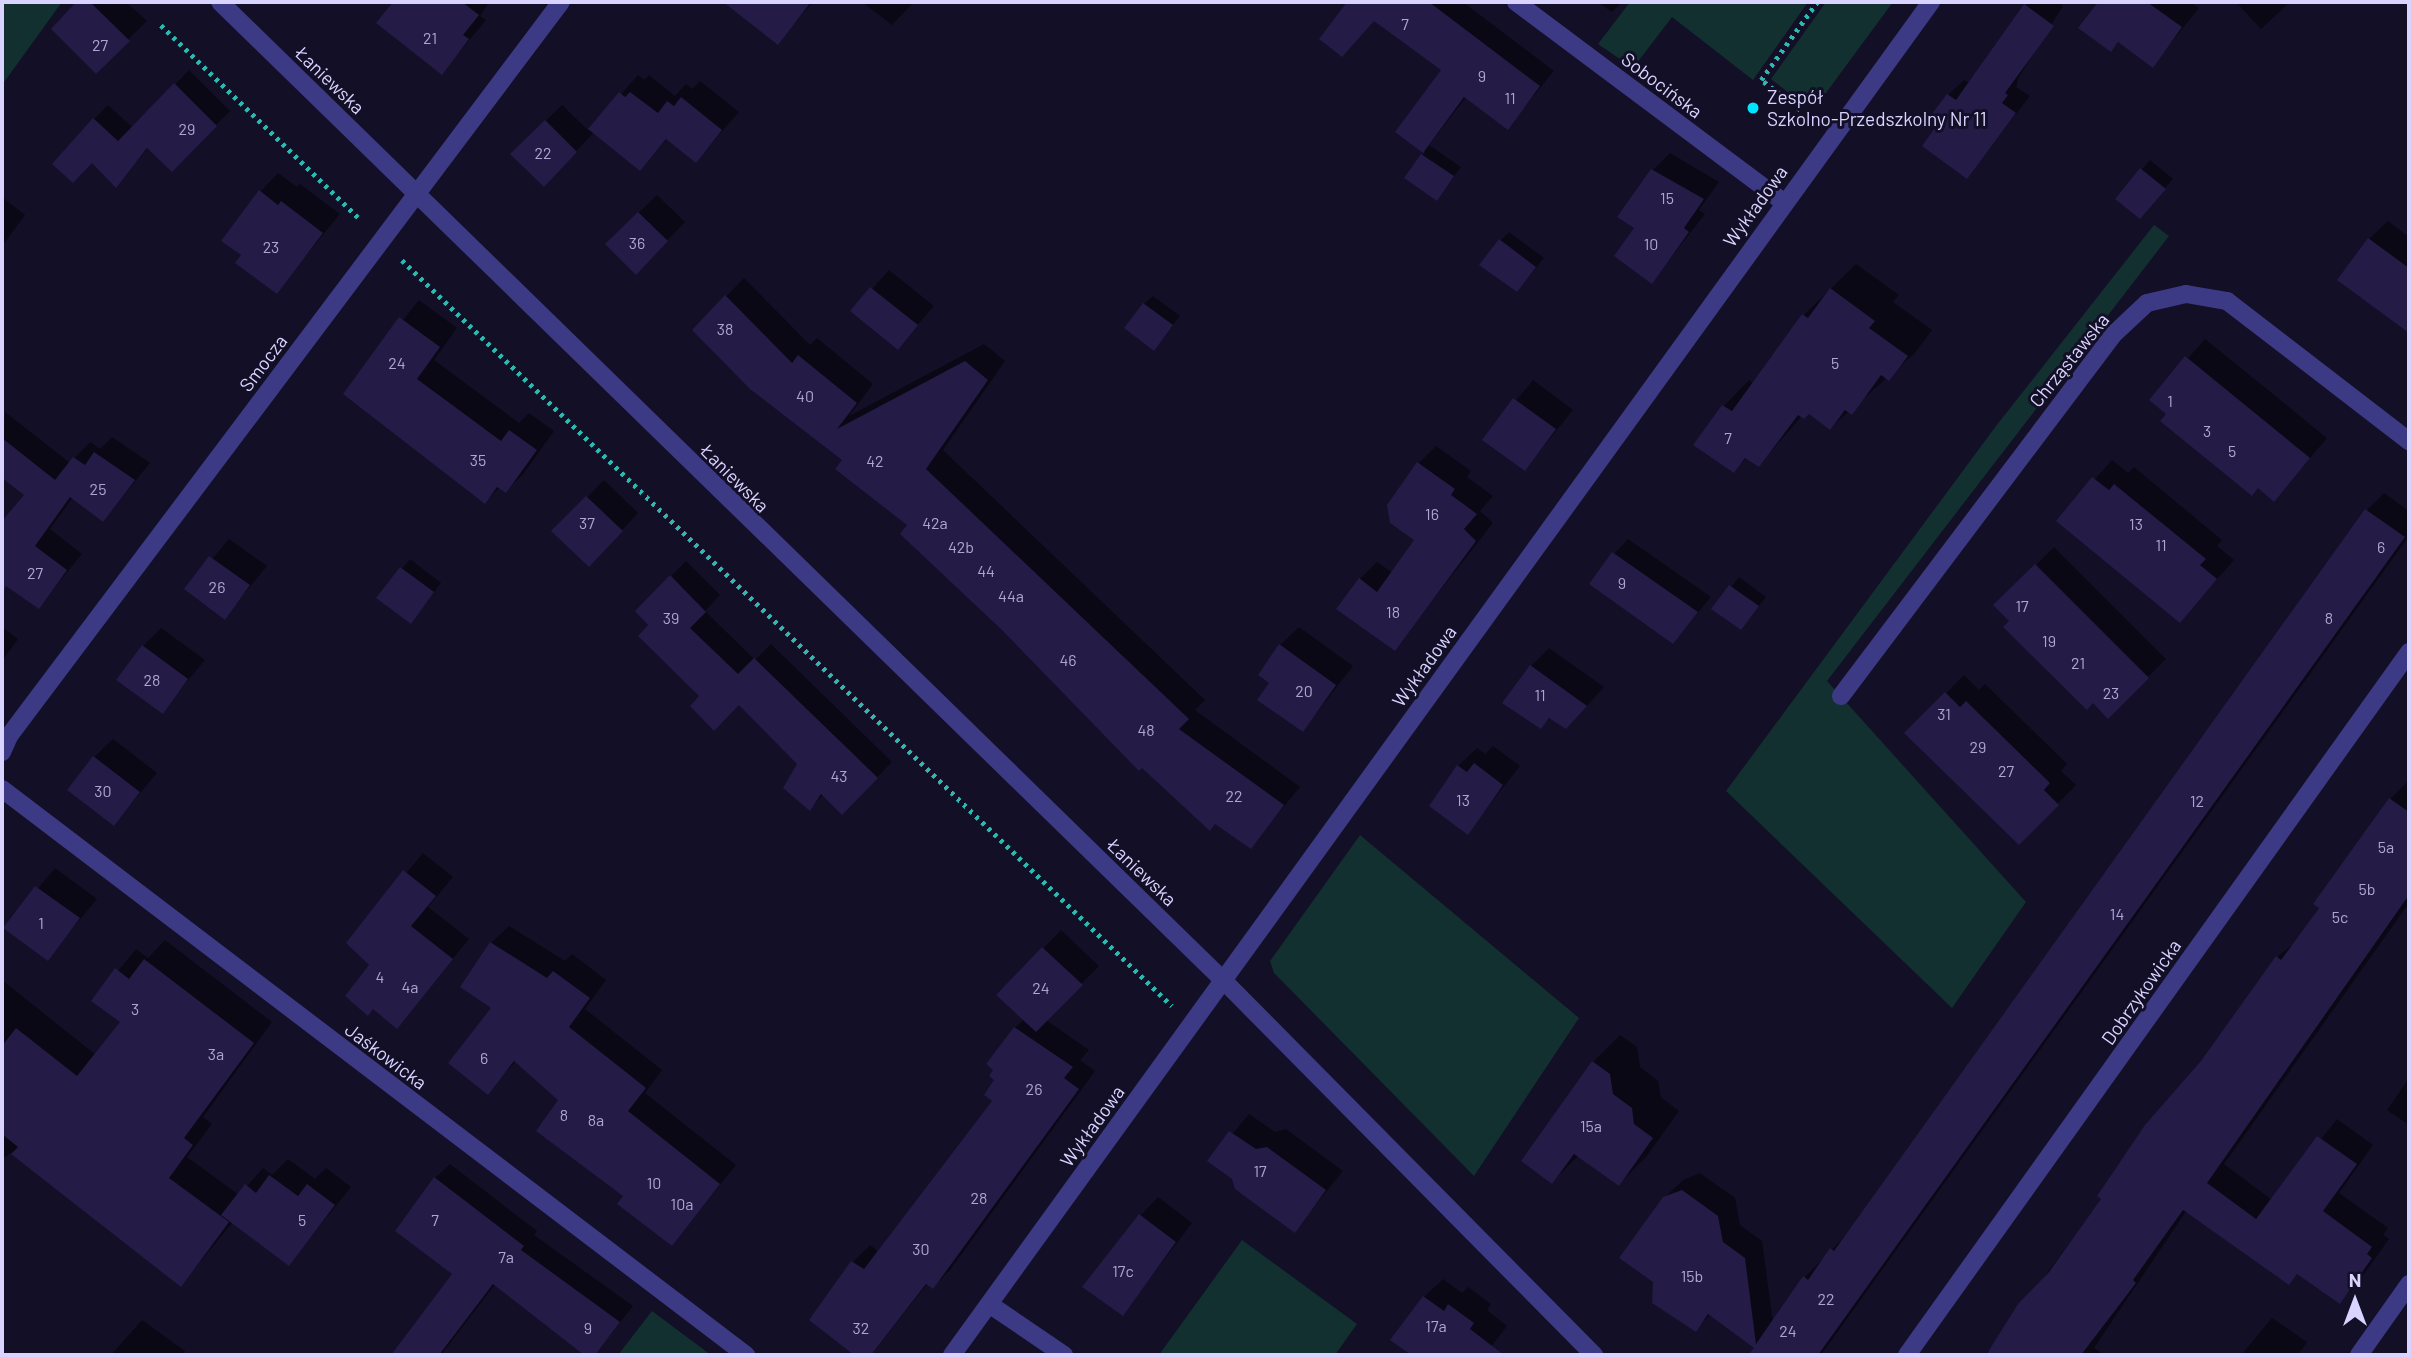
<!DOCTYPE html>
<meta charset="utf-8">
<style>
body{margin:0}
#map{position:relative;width:2411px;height:1357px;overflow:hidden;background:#130f26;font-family:Barlow,sans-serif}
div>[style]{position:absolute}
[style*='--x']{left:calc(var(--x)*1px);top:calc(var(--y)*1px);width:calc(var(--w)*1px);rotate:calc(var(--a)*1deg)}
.green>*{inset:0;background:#12302f}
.shadow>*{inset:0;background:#0007}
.building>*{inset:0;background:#241b47}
.path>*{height:4.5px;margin-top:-2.25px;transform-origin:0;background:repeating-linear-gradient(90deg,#2fb8b0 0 3.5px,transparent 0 8.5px)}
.street>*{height:18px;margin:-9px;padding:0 9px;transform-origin:9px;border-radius:9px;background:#3d3a85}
.dots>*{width:19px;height:19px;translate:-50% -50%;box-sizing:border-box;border:4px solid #130f26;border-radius:50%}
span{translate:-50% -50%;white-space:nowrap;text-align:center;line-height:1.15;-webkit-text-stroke:6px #130f26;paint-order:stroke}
.number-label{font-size:16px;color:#aca6d1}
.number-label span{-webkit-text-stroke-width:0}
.street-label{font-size:19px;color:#d9d4ff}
.poi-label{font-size:19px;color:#d9d4ff}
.left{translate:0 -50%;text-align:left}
.frame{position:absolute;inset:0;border:4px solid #d9d4ff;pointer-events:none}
.north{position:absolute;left:2320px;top:1266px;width:70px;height:70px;-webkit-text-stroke:5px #130f26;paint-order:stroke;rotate:0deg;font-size:19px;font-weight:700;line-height:28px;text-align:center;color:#d9d4ff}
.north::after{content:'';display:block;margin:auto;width:24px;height:32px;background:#d9d4ff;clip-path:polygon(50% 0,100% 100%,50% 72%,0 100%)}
</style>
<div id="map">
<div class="green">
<i style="clip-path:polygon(2px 2px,62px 2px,2px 85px)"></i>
<i style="clip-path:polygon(1630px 2px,1808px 2px,1753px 80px,1672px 17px,1633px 68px,1598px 44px)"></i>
<i style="clip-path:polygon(1826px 2px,1893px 2px,1820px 101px,1811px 94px,1803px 104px,1771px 79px)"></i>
<i style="clip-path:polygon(2154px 225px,2169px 236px,1827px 681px,2026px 902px,1952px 1008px,1726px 791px,1996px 426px)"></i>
<i style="clip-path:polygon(1360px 835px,1579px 1018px,1474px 1176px,1274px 973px,1270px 961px)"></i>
<i style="clip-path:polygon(1242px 1240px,1357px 1324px,1335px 1355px,1159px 1355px)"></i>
<i style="clip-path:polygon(652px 1311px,711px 1355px,618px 1355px)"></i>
</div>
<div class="shadow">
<i style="clip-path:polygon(79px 2px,126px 2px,147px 21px,96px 71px,53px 29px)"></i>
<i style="clip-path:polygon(420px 2px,489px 2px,480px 16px,486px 20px,442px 73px,394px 37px)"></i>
<i style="clip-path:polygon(728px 2px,813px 2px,778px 42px)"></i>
<i style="clip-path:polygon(862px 2px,914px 2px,892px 25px)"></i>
<i style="clip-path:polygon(1349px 2px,1463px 2px,1554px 71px,1508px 127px,1467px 96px,1429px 145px,1461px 167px,1437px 198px,1406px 178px,1425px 152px,1397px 132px,1444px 70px,1375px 20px,1322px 39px)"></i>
<i style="clip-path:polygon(1598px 2px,1622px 2px,1612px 12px)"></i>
<i style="clip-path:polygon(2029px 2px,2057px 2px,2063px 6px,2019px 77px,2016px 87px,2030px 96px,1967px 177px,1940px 125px,1948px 95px,1964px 80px,1970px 83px)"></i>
<i style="clip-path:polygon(2110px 2px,2190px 2px,2199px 8px,2153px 65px,2120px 41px,2111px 50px,2100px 11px)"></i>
<i style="clip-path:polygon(2236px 2px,2290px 2px,2261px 29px)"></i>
<i style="clip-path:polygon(189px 70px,230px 111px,172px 169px,149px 147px,116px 185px,92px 161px,94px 119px,108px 105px,133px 128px)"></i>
<i style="clip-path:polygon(638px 75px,644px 80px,649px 75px,675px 96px,686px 84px,692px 89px,700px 81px,739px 112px,696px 161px,668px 138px,640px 169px,594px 132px,561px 168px,512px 154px,562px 105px,589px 131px)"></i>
<i style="clip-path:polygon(1670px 153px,1719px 182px,1699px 210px,1705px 214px,1652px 282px,1636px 228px,1653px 170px)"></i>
<i style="clip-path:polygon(2150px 160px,2173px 179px,2148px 208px,2117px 199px)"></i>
<i style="clip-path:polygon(278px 173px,297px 187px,300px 184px,340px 214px,277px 291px,244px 254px,260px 192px)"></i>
<i style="clip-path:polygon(657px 195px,685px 222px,636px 272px,625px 226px)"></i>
<i style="clip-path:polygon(2px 197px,25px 215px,2px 246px)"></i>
<i style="clip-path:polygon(2388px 221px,2409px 237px,2409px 316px,2401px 325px,2369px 239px)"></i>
<i style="clip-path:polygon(1509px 232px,1544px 258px,1517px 290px,1500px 241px)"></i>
<i style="clip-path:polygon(1856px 264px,1899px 295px,1893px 302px,1932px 330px,1914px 354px,1830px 428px,1809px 412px,1802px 416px,1759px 465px,1747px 457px,1734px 471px,1695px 445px,1724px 406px,1749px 380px,1754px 384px,1804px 315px)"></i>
<i style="clip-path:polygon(889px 270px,934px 306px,898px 347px,853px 311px)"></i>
<i style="clip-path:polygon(744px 278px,810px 345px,817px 338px,873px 384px,849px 416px,984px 344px,1005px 361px,943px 450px,1205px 700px,1195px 710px,1300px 787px,1251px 846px,844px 460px,694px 330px)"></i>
<i style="clip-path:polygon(1153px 296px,1180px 316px,1154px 349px,1144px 304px)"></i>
<i style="clip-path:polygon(419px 300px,457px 328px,434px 360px,519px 423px,529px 413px,554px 431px,524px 473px,506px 491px,500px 487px,485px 502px,345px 393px)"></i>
<i style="clip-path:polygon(2205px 339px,2327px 438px,2274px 500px,2151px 400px)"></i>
<i style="clip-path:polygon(1533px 380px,1573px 410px,1525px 469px,1484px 440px)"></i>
<i style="clip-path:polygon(5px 412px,70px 463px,90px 442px,100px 449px,112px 437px,150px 463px,103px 520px,73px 497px,50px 529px,82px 554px,38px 607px,2px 581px,2px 528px,26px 495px,2px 475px)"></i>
<i style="clip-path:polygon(1436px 446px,1471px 471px,1467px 477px,1493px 496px,1480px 511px,1493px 523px,1394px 649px,1360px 579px,1377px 562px,1393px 573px,1417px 540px,1419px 463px)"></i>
<i style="clip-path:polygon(2112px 460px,2128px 473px,2134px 467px,2222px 540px,2217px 546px,2234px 560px,2180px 621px,2058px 521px)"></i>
<i style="clip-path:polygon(604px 480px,638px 513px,606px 547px,554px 531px)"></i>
<i style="clip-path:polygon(2384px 493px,2409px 511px,2409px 536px,1821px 1355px,1755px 1355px,1759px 1350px,1711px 1314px,1695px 1330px,1664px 1198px,1683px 1180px,1700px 1173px,1735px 1198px,1740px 1225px,1762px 1241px,1773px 1323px,1804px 1278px,1850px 1231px,2367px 510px)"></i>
<i style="clip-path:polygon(229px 539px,267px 566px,225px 617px,187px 589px)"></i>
<i style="clip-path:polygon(1628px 539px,1711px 597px,1673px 642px,1614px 554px)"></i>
<i style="clip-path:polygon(2054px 547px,2166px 659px,2108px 716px,1996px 605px)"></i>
<i style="clip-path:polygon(410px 559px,441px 583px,411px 622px,379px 597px)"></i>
<i style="clip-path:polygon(686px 561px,720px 595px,705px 611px,755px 660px,771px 644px,892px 762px,842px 813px,824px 794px,810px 808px,799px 764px,739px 703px,702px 696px,637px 611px)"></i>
<i style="clip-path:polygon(1739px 577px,1766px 597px,1741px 628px,1714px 609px)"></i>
<i style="clip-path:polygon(2px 627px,18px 639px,2px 661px)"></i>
<i style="clip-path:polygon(1299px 627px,1353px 666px,1303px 730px,1272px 682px,1280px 645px)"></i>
<i style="clip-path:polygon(161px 628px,205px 660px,162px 711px,143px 646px)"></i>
<i style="clip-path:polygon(1549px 648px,1604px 687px,1584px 709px,1551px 717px,1541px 727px,1531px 666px)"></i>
<i style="clip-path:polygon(1964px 675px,1979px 690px,1985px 684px,2067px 764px,2061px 771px,2076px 785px,2019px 843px,1907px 733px)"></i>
<i style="clip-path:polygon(113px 739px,157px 773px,114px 824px,94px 757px)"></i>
<i style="clip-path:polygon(1493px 746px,1520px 766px,1467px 833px,1458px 766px,1477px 748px,1485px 754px)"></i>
<i style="clip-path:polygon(2408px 781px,2409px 903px,2224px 1164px,2272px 1200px,2337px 1119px,2373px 1145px,2339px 1193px,2388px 1228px,2383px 1235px,2389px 1239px,2357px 1284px,2339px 1302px,2298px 1273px,2289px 1283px,2187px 1210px,2094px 1348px,2104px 1355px,1985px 1355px,2103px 1199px,2099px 1196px,2120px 1162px,2202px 1062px,2277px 957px,2297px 941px,2390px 799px)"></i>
<i style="clip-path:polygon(423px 853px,453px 877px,428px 907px,469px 939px,397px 1026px,371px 965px,348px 943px)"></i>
<i style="clip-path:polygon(55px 868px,97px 899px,47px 959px,5px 928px)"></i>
<i style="clip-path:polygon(509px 926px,565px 961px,572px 954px,606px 980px,585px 1009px,662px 1070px,645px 1093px,736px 1165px,672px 1244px,625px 1196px,560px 1100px,516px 1061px,487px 1093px,494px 1007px,491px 943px)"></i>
<i style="clip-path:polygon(1061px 930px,1099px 966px,1046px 1020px,1089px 1050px,1080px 1060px,1095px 1071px,950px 1270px,933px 1287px,928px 1283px,871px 1355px,857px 1355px,812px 1320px,853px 1262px,870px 1245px,879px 1252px,995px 1101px,997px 1080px,1015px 1028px,1024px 1019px,999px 995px)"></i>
<i style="clip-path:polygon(165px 940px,272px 1022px,203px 1117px,212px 1124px,187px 1157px,239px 1195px,263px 1168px,272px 1175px,288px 1159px,315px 1179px,326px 1168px,351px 1187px,289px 1264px,233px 1222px,181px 1285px,11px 1153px,2px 1159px,2px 980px,96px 1055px,122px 1022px,93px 1001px,136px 949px,148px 958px)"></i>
<i style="clip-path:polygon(1620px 1035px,1637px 1047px,1640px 1067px,1658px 1081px,1661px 1097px,1679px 1111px,1646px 1157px,1619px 1184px,1579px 1155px,1552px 1182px,1593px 1062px)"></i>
<i style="clip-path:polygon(2409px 1078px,2409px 1125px,2387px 1110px)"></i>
<i style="clip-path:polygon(1249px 1114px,1275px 1132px,1286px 1129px,1343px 1171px,1295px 1230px,1210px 1161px)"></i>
<i style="clip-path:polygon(450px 1164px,537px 1231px,534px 1235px,633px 1306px,594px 1355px,587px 1355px,496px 1283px,441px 1355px,392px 1355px,455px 1273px,435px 1178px)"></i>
<i style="clip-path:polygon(1158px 1197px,1192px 1223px,1123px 1314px,1140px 1216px)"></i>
<i style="clip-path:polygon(1443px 1279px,1462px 1293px,1468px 1287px,1491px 1304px,1487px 1310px,1507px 1326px,1485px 1355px,1410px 1355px,1424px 1297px)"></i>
<i style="clip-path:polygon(2272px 1318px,2307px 1342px,2298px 1355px,2241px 1355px)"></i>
<i style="clip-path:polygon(142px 1320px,185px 1351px,182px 1355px,111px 1355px)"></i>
</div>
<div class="building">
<i style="clip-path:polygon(76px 2px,90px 2px,130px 41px,96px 74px,51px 29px)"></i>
<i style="clip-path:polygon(393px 2px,462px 2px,479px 15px,463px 35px,469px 39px,442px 75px,376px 23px)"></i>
<i style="clip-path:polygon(723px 2px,811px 2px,778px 45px)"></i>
<i style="clip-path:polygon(1347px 2px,1429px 2px,1540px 86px,1508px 130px,1464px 97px,1423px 153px,1395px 132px,1441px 70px,1374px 21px,1342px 57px,1319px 39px)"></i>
<i style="clip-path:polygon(2098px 2px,2147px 2px,2182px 27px,2153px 68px,2118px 42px,2111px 52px,2078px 28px)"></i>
<i style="clip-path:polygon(2024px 4px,2054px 26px,2005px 93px,2008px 95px,2002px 103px,2016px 113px,1967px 179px,1922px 146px,1937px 125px,1928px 119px,1947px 94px,1956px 100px)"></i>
<i style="clip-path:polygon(174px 83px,217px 126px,172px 172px,147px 148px,116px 188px,92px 163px,73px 183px,52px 164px,93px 118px,118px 141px)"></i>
<i style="clip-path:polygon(619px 92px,625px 97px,630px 92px,658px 113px,667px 101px,674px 106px,681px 97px,722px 130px,696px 163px,666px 139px,640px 171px,588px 129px)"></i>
<i style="clip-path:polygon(545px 120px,577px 152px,544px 187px,510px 154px)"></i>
<i style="clip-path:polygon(1421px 154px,1454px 176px,1437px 201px,1404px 178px)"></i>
<i style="clip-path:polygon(2140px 168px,2166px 189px,2140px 219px,2115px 199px)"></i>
<i style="clip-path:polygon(1651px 169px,1704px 199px,1684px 228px,1689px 232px,1652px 284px,1614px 256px,1634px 228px,1617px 217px)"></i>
<i style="clip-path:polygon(259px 190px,278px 205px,281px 201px,323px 233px,277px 294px,235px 263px,241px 255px,221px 241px)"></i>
<i style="clip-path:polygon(638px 212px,668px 241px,636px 275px,605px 244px)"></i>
<i style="clip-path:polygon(2368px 238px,2409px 268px,2409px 333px,2337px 280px)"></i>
<i style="clip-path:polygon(1499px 239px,1536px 267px,1517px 292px,1479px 265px)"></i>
<i style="clip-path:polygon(870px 287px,918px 325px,898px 350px,850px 311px)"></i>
<i style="clip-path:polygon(1830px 288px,1875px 321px,1869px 328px,1908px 356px,1889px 381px,1881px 375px,1852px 415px,1845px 410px,1830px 430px,1809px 414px,1804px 419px,1798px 415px,1759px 467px,1745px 458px,1734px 473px,1693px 445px,1722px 405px,1732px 411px,1802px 314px,1808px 318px)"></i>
<i style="clip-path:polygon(725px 295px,792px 363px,798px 355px,857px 403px,837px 429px,965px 361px,988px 380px,926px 469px,1189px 719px,1179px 729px,1284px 805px,1251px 849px,1215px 824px,1210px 831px,1142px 768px,1139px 771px,1003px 631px,900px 534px,907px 525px,835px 469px,842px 460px,750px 389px,692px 330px)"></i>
<i style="clip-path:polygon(1143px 303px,1173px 325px,1154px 351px,1124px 328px)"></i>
<i style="clip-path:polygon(399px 317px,440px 347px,417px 379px,501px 441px,509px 430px,537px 450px,506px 493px,497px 487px,485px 504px,343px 394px)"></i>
<i style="clip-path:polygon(2185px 356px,2310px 458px,2274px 502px,2258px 488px,2252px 496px,2160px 421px,2166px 414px,2149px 400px)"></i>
<i style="clip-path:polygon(1513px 398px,1556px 429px,1525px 471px,1482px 440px)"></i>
<i style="clip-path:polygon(2px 438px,55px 480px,73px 457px,85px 465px,94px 452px,135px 480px,103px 522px,70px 497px,35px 546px,67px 570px,39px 609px,6px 586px,2px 593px,2px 521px,24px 495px,2px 478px)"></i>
<i style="clip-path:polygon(1417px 462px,1455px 489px,1451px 495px,1477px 514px,1464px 529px,1476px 541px,1395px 651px,1336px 609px,1359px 578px,1377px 592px,1414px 540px,1390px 523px,1387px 505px)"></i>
<i style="clip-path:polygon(2092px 477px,2109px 490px,2114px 484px,2206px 559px,2200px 565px,2217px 579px,2180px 623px,2056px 521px)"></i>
<i style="clip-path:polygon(586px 496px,623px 531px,589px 567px,551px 531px)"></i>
<i style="clip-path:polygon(2365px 509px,2405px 537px,1818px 1355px,1748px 1355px,1754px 1348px,1708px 1314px,1696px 1332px,1652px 1303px,1653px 1282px,1619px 1258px,1663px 1197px,1682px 1190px,1718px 1216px,1723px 1242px,1745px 1258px,1756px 1344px,1803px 1276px,1808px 1280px,1830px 1248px,1834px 1251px)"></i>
<i style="clip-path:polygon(1612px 552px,1698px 612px,1673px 644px,1589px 584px)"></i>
<i style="clip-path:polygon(209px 556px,250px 585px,225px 620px,184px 589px)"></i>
<i style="clip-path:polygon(2035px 564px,2149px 678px,2108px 719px,2093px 703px,2087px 710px,2003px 627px,2009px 621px,1993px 605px)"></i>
<i style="clip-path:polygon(400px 567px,434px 592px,411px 624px,376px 598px)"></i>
<i style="clip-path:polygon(670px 575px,706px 612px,690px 628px,738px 674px,754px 658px,878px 778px,842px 815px,821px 794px,810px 811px,783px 788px,797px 764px,739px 705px,714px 731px,690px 706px,699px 696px,638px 636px,648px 625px,635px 611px)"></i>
<i style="clip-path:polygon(1729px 585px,1759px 606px,1741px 630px,1711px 609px)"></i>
<i style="clip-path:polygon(1279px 644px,1336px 685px,1303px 732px,1257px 700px,1269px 683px,1258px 675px)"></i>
<i style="clip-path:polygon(142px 645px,188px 679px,163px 714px,116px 680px)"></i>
<i style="clip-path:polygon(1530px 665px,1587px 706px,1566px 729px,1549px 718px,1541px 729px,1502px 703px)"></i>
<i style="clip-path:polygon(1945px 692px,1960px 707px,1966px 701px,2050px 783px,2044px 790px,2059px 805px,2019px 845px,1904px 733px)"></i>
<i style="clip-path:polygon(93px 756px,140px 792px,114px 826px,67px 790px)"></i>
<i style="clip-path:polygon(1474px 763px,1503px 785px,1468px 835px,1429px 806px,1457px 765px,1467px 772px)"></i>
<i style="clip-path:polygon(2389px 798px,2409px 812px,2409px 895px,2207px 1183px,2256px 1219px,2317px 1136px,2357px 1164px,2323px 1211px,2372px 1247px,2367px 1254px,2372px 1258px,2340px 1304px,2297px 1274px,2289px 1285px,2183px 1210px,2133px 1280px,2136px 1283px,2081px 1355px,1986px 1355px,2018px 1304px,2049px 1272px,2101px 1199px,2097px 1196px,2145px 1125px,2201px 1061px,2276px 956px,2281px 960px,2319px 908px,2313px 904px)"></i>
<i style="clip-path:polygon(403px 870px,436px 896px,411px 926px,453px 959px,397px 1029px,373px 1009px,368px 1016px,345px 996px,369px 965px,346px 943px)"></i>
<i style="clip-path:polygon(35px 886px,80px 918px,48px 961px,3px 928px)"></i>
<i style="clip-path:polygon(490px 942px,547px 978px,553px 971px,590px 998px,569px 1027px,646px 1088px,628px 1111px,720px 1184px,672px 1246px,617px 1204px,623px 1196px,536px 1131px,558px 1100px,514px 1061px,488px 1095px,448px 1063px,491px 1008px,460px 987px)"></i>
<i style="clip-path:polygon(1042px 947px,1083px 985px,1036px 1032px,996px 995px)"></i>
<i style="clip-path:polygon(144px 959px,254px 1043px,184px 1138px,193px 1145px,169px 1178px,229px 1222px,181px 1287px,11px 1154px,18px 1147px,2px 1134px,2px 1046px,16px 1028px,77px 1076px,120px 1022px,91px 1001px,115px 968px,129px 979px)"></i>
<i style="clip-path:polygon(1014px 1027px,1073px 1067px,1064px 1078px,1079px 1089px,933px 1289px,926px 1284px,871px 1355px,854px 1355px,809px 1320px,851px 1261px,864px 1269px,992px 1101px,984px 1095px,994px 1080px,989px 1076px,993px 1070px,986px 1064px)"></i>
<i style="clip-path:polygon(1592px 1061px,1610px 1074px,1613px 1094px,1632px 1108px,1634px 1124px,1653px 1138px,1619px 1186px,1574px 1154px,1552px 1184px,1521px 1161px)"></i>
<i style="clip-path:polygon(1229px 1131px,1256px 1149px,1267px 1147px,1326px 1190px,1295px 1233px,1235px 1189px,1232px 1179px,1207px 1161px)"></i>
<i style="clip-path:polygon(269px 1175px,298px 1196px,307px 1184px,335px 1205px,289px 1266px,221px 1215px,245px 1184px,256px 1193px)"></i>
<i style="clip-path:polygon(434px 1177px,524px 1246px,521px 1250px,620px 1322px,595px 1355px,584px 1355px,493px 1284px,439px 1355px,391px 1355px,452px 1274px,395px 1231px)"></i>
<i style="clip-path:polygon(1139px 1214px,1176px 1242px,1123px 1316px,1082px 1287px)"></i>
<i style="clip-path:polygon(1423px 1296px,1444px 1311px,1448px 1304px,1474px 1323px,1470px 1329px,1504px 1355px,1411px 1355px,1390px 1340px)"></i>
</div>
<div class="path">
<i style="--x:161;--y:25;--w:279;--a:44.3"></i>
<i style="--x:1800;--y:110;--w:49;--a:-142.4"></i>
<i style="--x:1761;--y:80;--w:96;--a:-54.3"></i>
<i style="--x:402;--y:260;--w:1072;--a:44.09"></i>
</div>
<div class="street">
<i style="--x:220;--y:2;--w:1401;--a:44.28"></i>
<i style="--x:1223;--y:980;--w:528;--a:45.31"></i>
<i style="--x:1516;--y:2;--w:334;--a:36.8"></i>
<i style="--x:1841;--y:696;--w:455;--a:-53"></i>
<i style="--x:2115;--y:333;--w:44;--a:-43.2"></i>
<i style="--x:2147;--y:303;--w:40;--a:-13"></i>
<i style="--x:2186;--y:294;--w:42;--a:9.7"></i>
<i style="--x:2227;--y:301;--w:230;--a:37.6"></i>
<i style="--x:2;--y:752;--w:17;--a:-66"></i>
<i style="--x:9;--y:736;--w:918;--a:-53.06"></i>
<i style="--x:2;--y:789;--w:935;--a:37.26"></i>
<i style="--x:989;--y:1304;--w:91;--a:34.2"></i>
<i style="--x:952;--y:1355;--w:1670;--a:-54.11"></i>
<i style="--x:1907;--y:1355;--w:864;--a:-54.47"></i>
<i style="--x:2359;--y:1355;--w:87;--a:-54.8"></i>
</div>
<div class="dots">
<i style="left:1753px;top:108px;background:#00e5ff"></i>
</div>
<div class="number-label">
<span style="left:1405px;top:24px">7</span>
<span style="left:430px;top:38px">21</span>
<span style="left:100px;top:45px">27</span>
<span style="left:1482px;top:76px">9</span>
<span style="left:1510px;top:98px">11</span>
<span style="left:187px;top:129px">29</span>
<span style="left:543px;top:153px">22</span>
<span style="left:1667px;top:198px">15</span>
<span style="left:637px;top:243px">36</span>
<span style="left:1651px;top:244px">10</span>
<span style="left:271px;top:247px">23</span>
<span style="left:725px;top:329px">38</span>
<span style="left:397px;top:363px">24</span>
<span style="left:1835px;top:363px">5</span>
<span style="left:805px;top:396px">40</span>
<span style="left:2170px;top:401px">1</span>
<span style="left:2207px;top:431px">3</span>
<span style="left:1728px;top:438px">7</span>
<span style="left:2232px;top:451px">5</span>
<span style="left:478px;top:460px">35</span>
<span style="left:875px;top:461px">42</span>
<span style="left:98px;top:489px">25</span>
<span style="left:1432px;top:514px">16</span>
<span style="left:587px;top:523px">37</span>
<span style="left:935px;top:523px">42a</span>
<span style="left:2136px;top:524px">13</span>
<span style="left:2161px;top:545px">11</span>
<span style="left:961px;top:547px">42b</span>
<span style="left:2381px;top:547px">6</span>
<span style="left:986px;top:571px">44</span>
<span style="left:35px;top:573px">27</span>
<span style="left:1622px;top:583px">9</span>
<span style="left:217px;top:587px">26</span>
<span style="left:1011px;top:596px">44a</span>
<span style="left:2022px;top:606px">17</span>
<span style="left:1393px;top:612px">18</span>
<span style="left:671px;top:618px">39</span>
<span style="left:2329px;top:618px">8</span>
<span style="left:2049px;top:641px">19</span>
<span style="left:1068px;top:660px">46</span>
<span style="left:2078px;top:663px">21</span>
<span style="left:152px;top:680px">28</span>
<span style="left:1304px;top:691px">20</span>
<span style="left:2111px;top:693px">23</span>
<span style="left:1540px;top:695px">11</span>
<span style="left:1944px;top:714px">31</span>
<span style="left:1146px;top:730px">48</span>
<span style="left:1978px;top:747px">29</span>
<span style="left:2006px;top:771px">27</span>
<span style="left:839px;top:776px">43</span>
<span style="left:103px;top:791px">30</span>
<span style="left:1234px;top:796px">22</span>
<span style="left:1463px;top:800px">13</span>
<span style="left:2197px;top:801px">12</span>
<span style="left:2386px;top:847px">5a</span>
<span style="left:2367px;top:889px">5b</span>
<span style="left:2117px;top:914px">14</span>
<span style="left:2340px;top:917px">5c</span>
<span style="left:41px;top:923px">1</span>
<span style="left:380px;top:977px">4</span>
<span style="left:410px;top:987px">4a</span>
<span style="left:1041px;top:988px">24</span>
<span style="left:135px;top:1009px">3</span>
<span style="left:216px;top:1054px">3a</span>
<span style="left:484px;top:1058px">6</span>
<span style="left:1034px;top:1089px">26</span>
<span style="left:564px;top:1115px">8</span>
<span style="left:596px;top:1120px">8a</span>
<span style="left:1591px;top:1126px">15a</span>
<span style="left:1260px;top:1171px">17</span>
<span style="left:654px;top:1183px">10</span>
<span style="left:979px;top:1198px">28</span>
<span style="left:682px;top:1204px">10a</span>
<span style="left:302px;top:1220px">5</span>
<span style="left:435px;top:1220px">7</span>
<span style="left:921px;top:1249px">30</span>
<span style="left:506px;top:1257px">7a</span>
<span style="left:1123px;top:1271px">17c</span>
<span style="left:1692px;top:1276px">15b</span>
<span style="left:1826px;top:1299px">22</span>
<span style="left:1436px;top:1326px">17a</span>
<span style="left:588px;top:1328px">9</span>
<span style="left:861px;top:1328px">32</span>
<span style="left:1788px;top:1331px">24</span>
</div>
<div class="street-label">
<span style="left:330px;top:80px;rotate:44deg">Łaniewska</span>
<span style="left:1662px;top:85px;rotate:37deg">Sobocińska</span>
<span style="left:1755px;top:206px;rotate:-54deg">Wykładowa</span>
<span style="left:2069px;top:360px;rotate:-51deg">Chrząstawska</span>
<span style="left:263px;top:363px;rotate:-53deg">Smocza</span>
<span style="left:735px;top:478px;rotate:45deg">Łaniewska</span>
<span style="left:1424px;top:666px;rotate:-54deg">Wykładowa</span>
<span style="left:1142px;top:872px;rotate:44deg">Łaniewska</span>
<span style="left:2141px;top:992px;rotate:-55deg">Dobrzykowicka</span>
<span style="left:386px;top:1056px;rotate:37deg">Jaśkowicka</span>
<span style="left:1092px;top:1126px;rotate:-54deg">Wykładowa</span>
</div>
<div class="poi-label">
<span class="left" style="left:1767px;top:108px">Zespół<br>Szkolno-Przedszkolny Nr 11</span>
</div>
<div class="frame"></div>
<div class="north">N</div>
</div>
